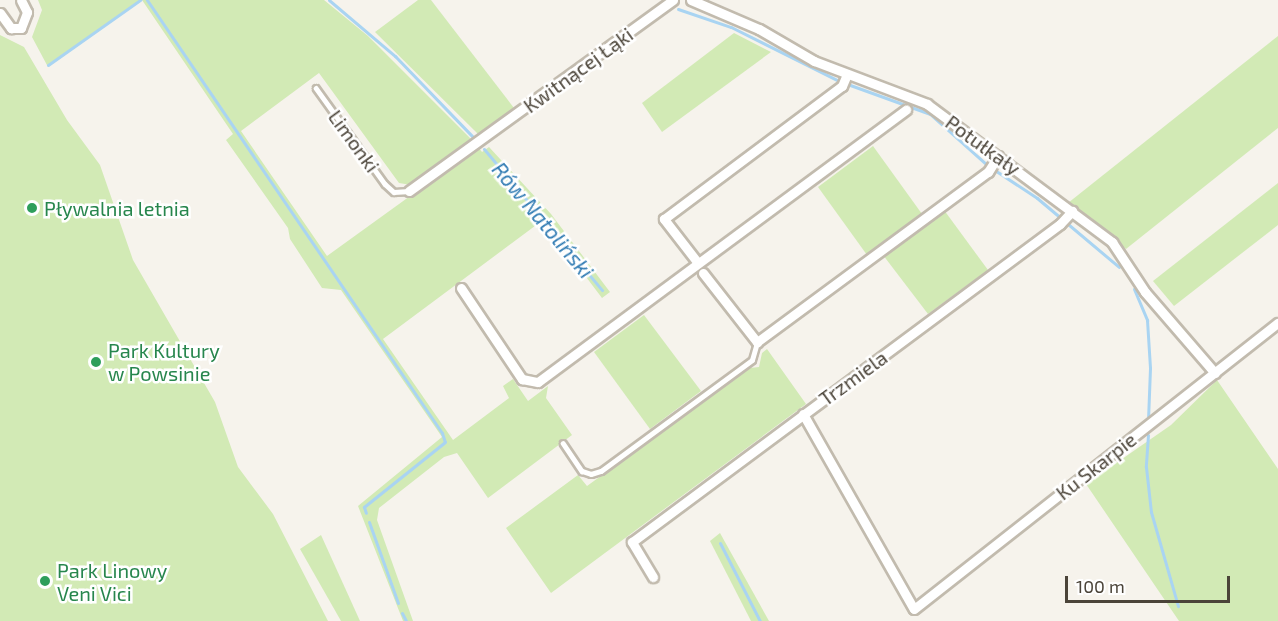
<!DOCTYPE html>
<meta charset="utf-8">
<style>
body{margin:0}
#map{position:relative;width:1278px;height:621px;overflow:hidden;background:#f6f3ec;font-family:"Exo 2",sans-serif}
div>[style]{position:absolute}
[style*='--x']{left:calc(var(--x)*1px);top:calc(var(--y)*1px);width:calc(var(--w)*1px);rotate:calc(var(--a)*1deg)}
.green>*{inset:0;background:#d2eab5}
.stream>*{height:3px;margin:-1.5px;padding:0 1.5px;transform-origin:1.5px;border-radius:1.5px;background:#a9d4f2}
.roads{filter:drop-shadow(2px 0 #c2bbae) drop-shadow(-2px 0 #c2bbae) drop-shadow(0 2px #c2bbae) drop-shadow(0 -2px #c2bbae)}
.service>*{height:4.5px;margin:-2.25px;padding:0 2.25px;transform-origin:2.25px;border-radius:2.25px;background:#fff}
.minor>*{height:9px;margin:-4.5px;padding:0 4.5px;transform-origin:4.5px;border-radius:4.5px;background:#fff}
.dots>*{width:16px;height:16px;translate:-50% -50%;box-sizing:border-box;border:3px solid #fff;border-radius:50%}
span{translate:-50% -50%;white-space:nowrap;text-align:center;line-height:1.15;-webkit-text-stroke:5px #fff;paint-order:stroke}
.street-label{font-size:20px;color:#4b4439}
.leisure-label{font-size:20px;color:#27864d}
.left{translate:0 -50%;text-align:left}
.water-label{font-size:21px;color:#2e7ab2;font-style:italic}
.scale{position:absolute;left:1065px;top:576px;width:165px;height:27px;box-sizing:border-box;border:3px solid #4b4439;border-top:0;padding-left:8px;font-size:18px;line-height:21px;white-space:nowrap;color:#4b4439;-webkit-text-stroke:4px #fff;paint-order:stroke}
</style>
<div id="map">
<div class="green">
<i style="clip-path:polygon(38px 0,324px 0,368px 36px,471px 139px,411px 185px,399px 183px,319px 73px,241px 131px,327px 256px,478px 147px,482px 152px,489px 147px,551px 214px,610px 292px,602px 298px,543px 220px,383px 339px,453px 440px,509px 398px,503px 386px,513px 379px,528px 401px,548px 386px,546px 398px,572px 435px,488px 498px,457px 453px,444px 457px,379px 508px,377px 520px,413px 621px,403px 621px,358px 506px,442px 437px,341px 290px,322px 288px,290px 239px,288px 228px,226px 140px,233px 134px,142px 0,48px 67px,32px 37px,42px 10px)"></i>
<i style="clip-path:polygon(418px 0,431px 0,514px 108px,478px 134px,375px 32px)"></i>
<i style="clip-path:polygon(734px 33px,771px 52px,662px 132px,642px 103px)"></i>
<i style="clip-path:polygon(0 35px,24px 47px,67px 120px,100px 165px,133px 260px,215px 402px,238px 467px,273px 514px,328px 621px,0 621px)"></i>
<i style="clip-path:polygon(1278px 36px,1278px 128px,1126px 249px,1068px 203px)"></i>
<i style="clip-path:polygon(873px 146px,922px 214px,867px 255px,818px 187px)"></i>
<i style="clip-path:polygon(1278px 183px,1278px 225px,1174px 306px,1153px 281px)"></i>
<i style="clip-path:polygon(944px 210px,988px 270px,928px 314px,883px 255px)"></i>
<i style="clip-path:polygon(644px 315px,701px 391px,650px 429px,594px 352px)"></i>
<i style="clip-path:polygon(767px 349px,806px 404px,551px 593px,506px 528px,578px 475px,587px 486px,750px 368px,759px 367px,762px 353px)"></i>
<i style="clip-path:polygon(1217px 380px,1278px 469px,1278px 621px,1179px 621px,1086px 484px,1171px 425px)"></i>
<i style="clip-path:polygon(720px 533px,769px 621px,751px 621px,710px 541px)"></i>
<i style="clip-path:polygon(321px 535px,360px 621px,341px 621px,300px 549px)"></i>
</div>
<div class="stream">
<i style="--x:147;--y:0;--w:524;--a:55.73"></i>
<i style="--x:442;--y:433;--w:9;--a:72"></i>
<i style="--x:445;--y:442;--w:104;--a:141.3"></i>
<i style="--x:364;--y:507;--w:6;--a:72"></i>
<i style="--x:329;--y:0;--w:87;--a:40.3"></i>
<i style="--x:395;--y:56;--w:114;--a:46.1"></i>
<i style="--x:678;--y:9;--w:56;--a:18.8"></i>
<i style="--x:731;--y:27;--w:121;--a:26.6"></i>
<i style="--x:839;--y:81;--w:97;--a:19.9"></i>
<i style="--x:930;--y:114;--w:76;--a:41.8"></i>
<i style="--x:987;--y:165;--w:60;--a:33.4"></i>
<i style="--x:1037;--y:198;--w:107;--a:40.1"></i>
<i style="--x:48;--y:65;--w:113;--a:-35.2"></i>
<i style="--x:484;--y:149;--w:184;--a:50.1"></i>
<i style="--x:1134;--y:289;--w:34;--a:67"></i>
<i style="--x:1147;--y:320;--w:48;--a:86.4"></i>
<i style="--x:1150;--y:368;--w:52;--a:92.2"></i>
<i style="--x:1148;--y:435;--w:32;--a:94"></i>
<i style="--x:1146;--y:467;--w:45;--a:83.7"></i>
<i style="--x:1151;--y:512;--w:98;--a:74"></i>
<i style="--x:369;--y:522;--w:86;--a:70.3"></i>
<i style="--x:720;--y:543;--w:88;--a:62.9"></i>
<i style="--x:402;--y:613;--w:9;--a:63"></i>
</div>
<div class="roads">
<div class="service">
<i style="--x:316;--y:88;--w:118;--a:54.3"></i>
<i style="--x:385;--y:184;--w:12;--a:42"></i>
<i style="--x:394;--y:192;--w:15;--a:-4"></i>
<i style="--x:563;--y:443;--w:34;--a:56"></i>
<i style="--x:582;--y:471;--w:9;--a:18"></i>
<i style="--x:591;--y:474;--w:10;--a:-17"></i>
<i style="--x:601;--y:471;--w:187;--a:-36.3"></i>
<i style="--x:752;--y:360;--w:19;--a:-74"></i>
</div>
<div class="minor">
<i style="--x:691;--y:0;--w:74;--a:23.1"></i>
<i style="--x:759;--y:29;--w:64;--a:30.2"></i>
<i style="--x:814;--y:61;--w:121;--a:20.8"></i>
<i style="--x:927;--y:104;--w:231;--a:36.7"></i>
<i style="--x:1112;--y:242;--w:60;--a:56.6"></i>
<i style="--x:1145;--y:292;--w:107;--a:49.2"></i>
<i style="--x:0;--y:13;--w:19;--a:54"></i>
<i style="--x:11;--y:28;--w:10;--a:0"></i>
<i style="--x:21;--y:28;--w:17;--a:-69"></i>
<i style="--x:27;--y:12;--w:13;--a:-117"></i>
<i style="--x:409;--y:191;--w:326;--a:-35.9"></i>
<i style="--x:698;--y:263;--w:56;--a:-127.7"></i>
<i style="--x:664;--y:219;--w:222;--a:-36.8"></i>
<i style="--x:842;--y:86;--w:13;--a:-67"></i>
<i style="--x:703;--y:273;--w:88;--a:52"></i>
<i style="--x:757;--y:342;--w:287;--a:-36.4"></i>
<i style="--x:988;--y:172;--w:19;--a:-58"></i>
<i style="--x:461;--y:288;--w:110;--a:56.2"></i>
<i style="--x:522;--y:379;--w:16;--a:11"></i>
<i style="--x:538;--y:382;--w:458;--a:-36.5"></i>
<i style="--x:803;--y:414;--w:224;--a:60.4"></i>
<i style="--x:914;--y:609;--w:463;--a:-38.2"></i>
<i style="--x:653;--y:577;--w:41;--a:-121"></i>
<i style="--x:632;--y:542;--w:533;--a:-36.61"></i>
<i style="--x:1060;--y:224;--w:18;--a:-47"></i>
</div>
</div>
<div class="dots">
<i style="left:32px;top:208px;background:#2e9e5b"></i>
<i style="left:96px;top:362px;background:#2e9e5b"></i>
<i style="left:45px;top:581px;background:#2e9e5b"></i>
</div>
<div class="street-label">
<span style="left:578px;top:70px;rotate:-36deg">Kwitnącej Łąki</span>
<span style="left:354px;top:141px;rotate:54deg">Limonki</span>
<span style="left:983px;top:145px;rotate:36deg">Potułkały</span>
<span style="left:853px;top:378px;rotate:-36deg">Trzmiela</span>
<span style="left:1096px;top:466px;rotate:-38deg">Ku Skarpie</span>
</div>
<div class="leisure-label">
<span class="left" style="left:44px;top:208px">Pływalnia letnia</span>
<span class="left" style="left:108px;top:362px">Park Kultury<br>w Powsinie</span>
<span class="left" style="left:57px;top:582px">Park Linowy<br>Veni Vici</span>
</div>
<div class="water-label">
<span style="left:543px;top:220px;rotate:50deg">Rów Natoliński</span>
</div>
<div class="scale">100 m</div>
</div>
